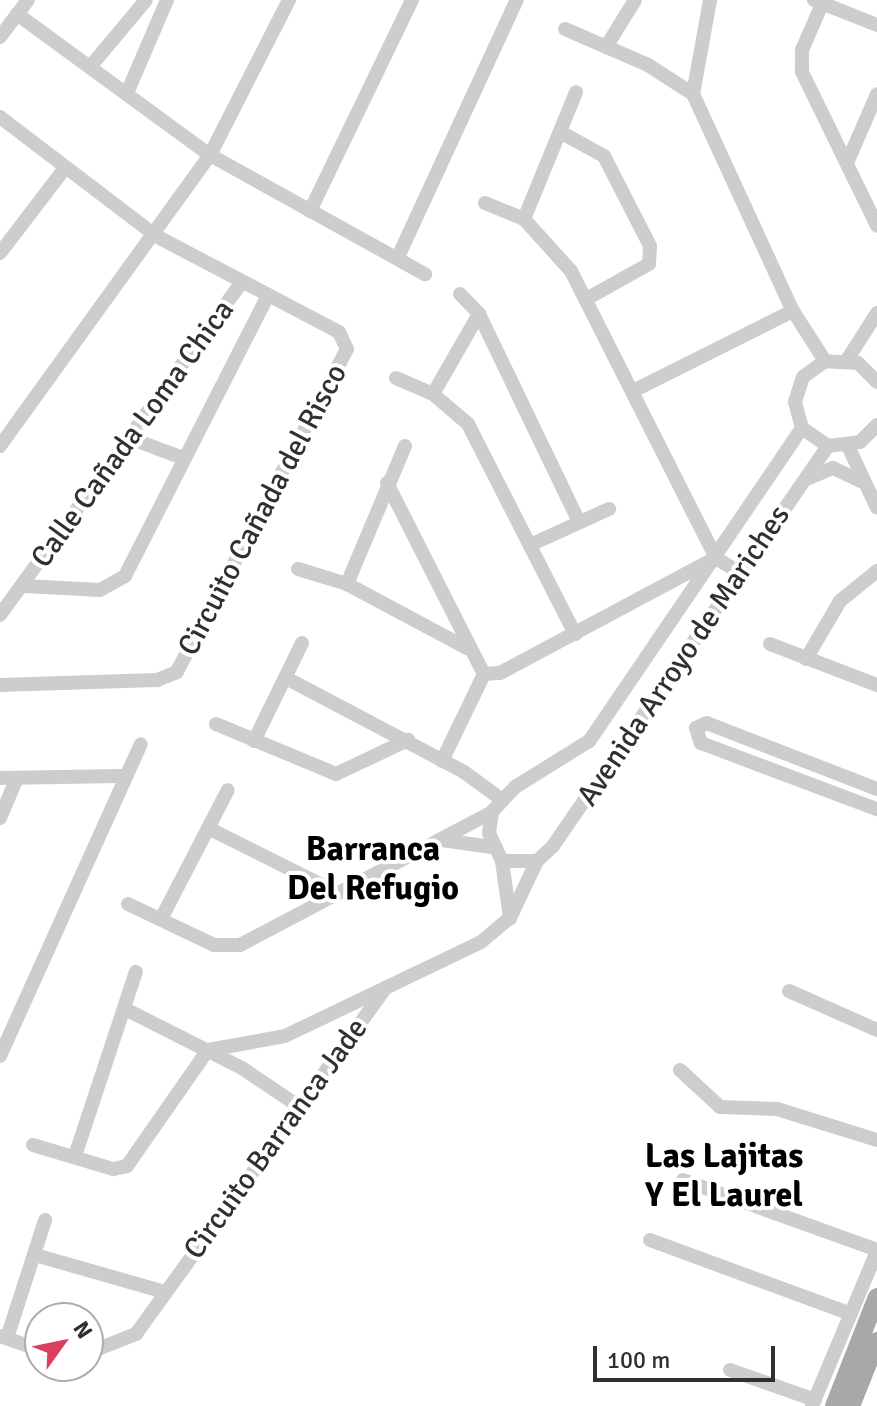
<!DOCTYPE html>
<meta charset="utf-8">
<style>
body{margin:0}
#map{position:relative;width:877px;height:1406px;overflow:hidden;background:#fff;font-family:Signika,sans-serif}
div>[style]{position:absolute}
[style*='--x']{left:calc(var(--x)*1px);top:calc(var(--y)*1px);width:calc(var(--w)*1px);rotate:calc(var(--a)*1deg)}
.minor>*{height:14px;margin:-7px;padding:0 7px;transform-origin:7px;border-radius:7px;background:#cdcdcd}
.major>*{height:18px;margin:-9px;padding:0 9px;transform-origin:9px;border-radius:9px;background:#a8a8a8}
span{translate:-50% -50%;white-space:nowrap;text-align:center;line-height:1.15;-webkit-text-stroke:8px #fff;paint-order:stroke}
.street-label{font-size:30px;color:#303030}
.quarter-label{font-size:34px;color:#000;font-weight:700}
.north{position:absolute;left:24px;top:1302px;width:80px;height:80px;box-sizing:border-box;background:#fff;border:2px solid #acacac;border-radius:50%;rotate:57deg;font-size:22px;font-weight:700;line-height:32px;text-align:center;color:#303030}
.north::after{content:'';display:block;margin:auto;width:28px;height:36px;background:#dc3e60;clip-path:polygon(50% 0,100% 100%,50% 72%,0 100%)}
.scale{position:absolute;left:593px;top:1346px;width:182px;height:36px;box-sizing:border-box;border:4px solid #303030;border-top:0;padding-left:10px;font-size:24px;line-height:28px;white-space:nowrap;color:#303030;-webkit-text-stroke:6px #fff;paint-order:stroke}
</style>
<div id="map">
<div class="minor">
<i style="--x:814;--y:0;--w:68;--a:21.6"></i>
<i style="--x:822;--y:4;--w:50;--a:113.5"></i>
<i style="--x:802;--y:50;--w:22;--a:90"></i>
<i style="--x:802;--y:72;--w:171;--a:64"></i>
<i style="--x:17;--y:14;--w:239;--a:36.2"></i>
<i style="--x:210;--y:155;--w:246;--a:29"></i>
<i style="--x:565;--y:29;--w:90;--a:23.4"></i>
<i style="--x:648;--y:65;--w:54;--a:32.8"></i>
<i style="--x:693;--y:94;--w:239;--a:65.3"></i>
<i style="--x:793;--y:311;--w:59;--a:57.4"></i>
<i style="--x:0;--y:37;--w:46;--a:-52.9"></i>
<i style="--x:606;--y:47;--w:55;--a:-58.3"></i>
<i style="--x:90;--y:67;--w:87;--a:-50.1"></i>
<i style="--x:127;--y:93;--w:101;--a:-66.7"></i>
<i style="--x:693;--y:94;--w:96;--a:-79.7"></i>
<i style="--x:0;--y:117;--w:196;--a:37.3"></i>
<i style="--x:156;--y:236;--w:207;--a:27.7"></i>
<i style="--x:339;--y:332;--w:19;--a:65"></i>
<i style="--x:347;--y:349;--w:365;--a:117.8"></i>
<i style="--x:177;--y:672;--w:22;--a:158"></i>
<i style="--x:157;--y:680;--w:157;--a:178.2"></i>
<i style="--x:562;--y:133;--w:48;--a:28.7"></i>
<i style="--x:604;--y:156;--w:101;--a:62.9"></i>
<i style="--x:650;--y:246;--w:18;--a:93"></i>
<i style="--x:649;--y:264;--w:72;--a:150.9"></i>
<i style="--x:847;--y:163;--w:75;--a:-66.5"></i>
<i style="--x:485;--y:203;--w:42;--a:22.3"></i>
<i style="--x:524;--y:219;--w:70;--a:47.9"></i>
<i style="--x:571;--y:271;--w:322;--a:63.2"></i>
<i style="--x:716;--y:558;--w:28;--a:32"></i>
<i style="--x:310;--y:211;--w:234;--a:-64.2"></i>
<i style="--x:524;--y:219;--w:137;--a:-67.7"></i>
<i style="--x:0;--y:253;--w:107;--a:-52.6"></i>
<i style="--x:398;--y:257;--w:283;--a:-65.2"></i>
<i style="--x:460;--y:294;--w:28;--a:46"></i>
<i style="--x:479;--y:314;--w:231;--a:64.3"></i>
<i style="--x:847;--y:360;--w:56;--a:-57.4"></i>
<i style="--x:396;--y:378;--w:40;--a:23.4"></i>
<i style="--x:433;--y:394;--w:46;--a:40.6"></i>
<i style="--x:468;--y:424;--w:236;--a:63"></i>
<i style="--x:877;--y:382;--w:27;--a:-135"></i>
<i style="--x:858;--y:363;--w:33;--a:-177"></i>
<i style="--x:825;--y:361;--w:27;--a:144"></i>
<i style="--x:803;--y:377;--w:26;--a:108"></i>
<i style="--x:795;--y:402;--w:27;--a:75"></i>
<i style="--x:802;--y:428;--w:32;--a:35"></i>
<i style="--x:828;--y:446;--w:32;--a:-7"></i>
<i style="--x:860;--y:442;--w:24;--a:-45"></i>
<i style="--x:633;--y:391;--w:179;--a:-26.6"></i>
<i style="--x:433;--y:394;--w:92;--a:-60.1"></i>
<i style="--x:802;--y:428;--w:379;--a:124.2"></i>
<i style="--x:589;--y:741;--w:87;--a:148.1"></i>
<i style="--x:515;--y:787;--w:34;--a:133"></i>
<i style="--x:492;--y:812;--w:21;--a:98"></i>
<i style="--x:489;--y:833;--w:31;--a:65"></i>
<i style="--x:502;--y:861;--w:35;--a:0"></i>
<i style="--x:537;--y:861;--w:22;--a:-43"></i>
<i style="--x:553;--y:846;--w:485;--a:-55.5"></i>
<i style="--x:132;--y:439;--w:54;--a:20.4"></i>
<i style="--x:0;--y:446;--w:359;--a:-54.2"></i>
<i style="--x:210;--y:155;--w:174;--a:-63"></i>
<i style="--x:405;--y:446;--w:150;--a:112.8"></i>
<i style="--x:347;--y:584;--w:136;--a:28.1"></i>
<i style="--x:848;--y:446;--w:68;--a:64.9"></i>
<i style="--x:809;--y:478;--w:26;--a:-23"></i>
<i style="--x:833;--y:468;--w:35;--a:25"></i>
<i style="--x:387;--y:483;--w:214;--a:63.1"></i>
<i style="--x:530;--y:545;--w:87;--a:-24.5"></i>
<i style="--x:298;--y:569;--w:51;--a:17"></i>
<i style="--x:23;--y:586;--w:77;--a:3"></i>
<i style="--x:100;--y:590;--w:29;--a:-29"></i>
<i style="--x:125;--y:576;--w:315;--a:-63"></i>
<i style="--x:0;--y:615;--w:412;--a:-54"></i>
<i style="--x:770;--y:644;--w:115;--a:21"></i>
<i style="--x:806;--y:659;--w:67;--a:-59.6"></i>
<i style="--x:840;--y:601;--w:48;--a:-39"></i>
<i style="--x:484;--y:674;--w:16;--a:-4"></i>
<i style="--x:500;--y:673;--w:240;--a:-28.1"></i>
<i style="--x:286;--y:678;--w:201;--a:27.8"></i>
<i style="--x:464;--y:772;--w:46;--a:36.1"></i>
<i style="--x:216;--y:724;--w:130;--a:22.6"></i>
<i style="--x:336;--y:774;--w:80;--a:-25.3"></i>
<i style="--x:254;--y:741;--w:109;--a:-63.9"></i>
<i style="--x:442;--y:761;--w:97;--a:-64.2"></i>
<i style="--x:0;--y:778;--w:121;--a:-0.9"></i>
<i style="--x:877;--y:789;--w:182;--a:-158.8"></i>
<i style="--x:707;--y:723;--w:12;--a:156"></i>
<i style="--x:696;--y:728;--w:16;--a:72"></i>
<i style="--x:701;--y:743;--w:188;--a:20.6"></i>
<i style="--x:0;--y:818;--w:43;--a:-67"></i>
<i style="--x:208;--y:828;--w:143;--a:26.6"></i>
<i style="--x:442;--y:840;--w:50;--a:8"></i>
<i style="--x:502;--y:861;--w:58;--a:82"></i>
<i style="--x:128;--y:904;--w:95;--a:25.5"></i>
<i style="--x:214;--y:945;--w:26;--a:0"></i>
<i style="--x:240;--y:945;--w:285;--a:-27.8"></i>
<i style="--x:161;--y:919;--w:145;--a:-62.6"></i>
<i style="--x:789;--y:991;--w:96;--a:23.9"></i>
<i style="--x:125;--y:1009;--w:131;--a:26.8"></i>
<i style="--x:242;--y:1068;--w:71;--a:34.1"></i>
<i style="--x:0;--y:1056;--w:342;--a:-65.7"></i>
<i style="--x:680;--y:1070;--w:54;--a:42.8"></i>
<i style="--x:720;--y:1107;--w:57;--a:2"></i>
<i style="--x:777;--y:1109;--w:105;--a:17.2"></i>
<i style="--x:33;--y:1145;--w:84;--a:16.7"></i>
<i style="--x:113;--y:1169;--w:14;--a:-12"></i>
<i style="--x:127;--y:1166;--w:141;--a:-55.1"></i>
<i style="--x:208;--y:1050;--w:78;--a:-10.3"></i>
<i style="--x:285;--y:1036;--w:217;--a:-25.6"></i>
<i style="--x:481;--y:942;--w:38;--a:-40"></i>
<i style="--x:510;--y:918;--w:63;--a:-64.7"></i>
<i style="--x:75;--y:1156;--w:194;--a:-71.7"></i>
<i style="--x:683;--y:1180;--w:206;--a:19.8"></i>
<i style="--x:650;--y:1240;--w:214;--a:20.2"></i>
<i style="--x:35;--y:1255;--w:135;--a:15.9"></i>
<i style="--x:0;--y:1336;--w:42;--a:19.3"></i>
<i style="--x:7;--y:1338;--w:124;--a:-72.1"></i>
<i style="--x:88;--y:1353;--w:52;--a:-21.6"></i>
<i style="--x:136;--y:1334;--w:428;--a:-54.2"></i>
<i style="--x:730;--y:1370;--w:90;--a:19.4"></i>
<i style="--x:812;--y:1406;--w:168;--a:-67.2"></i>
</div>
<div class="major">
<i style="--x:834;--y:1406;--w:117;--a:-68.5"></i>
<i style="--x:851;--y:1406;--w:70;--a:-68.2"></i>
</div>
<div class="street-label">
<span style="left:133px;top:434px;rotate:-54deg">Calle Cañada Loma Chica</span>
<span style="left:263px;top:510px;rotate:-62deg">Circuito Cañada del Risco</span>
<span style="left:684px;top:656px;rotate:-56deg">Avenida Arroyo de Mariches</span>
<span style="left:276px;top:1139px;rotate:-54deg">Circuito Barranca Jade</span>
</div>
<div class="quarter-label">
<span style="left:373px;top:869px">Barranca<br>Del Refugio</span>
<span style="left:724px;top:1176px">Las Lajitas<br>Y El Laurel</span>
</div>
<div class="north">N</div>
<div class="scale">100 m</div>
</div>
